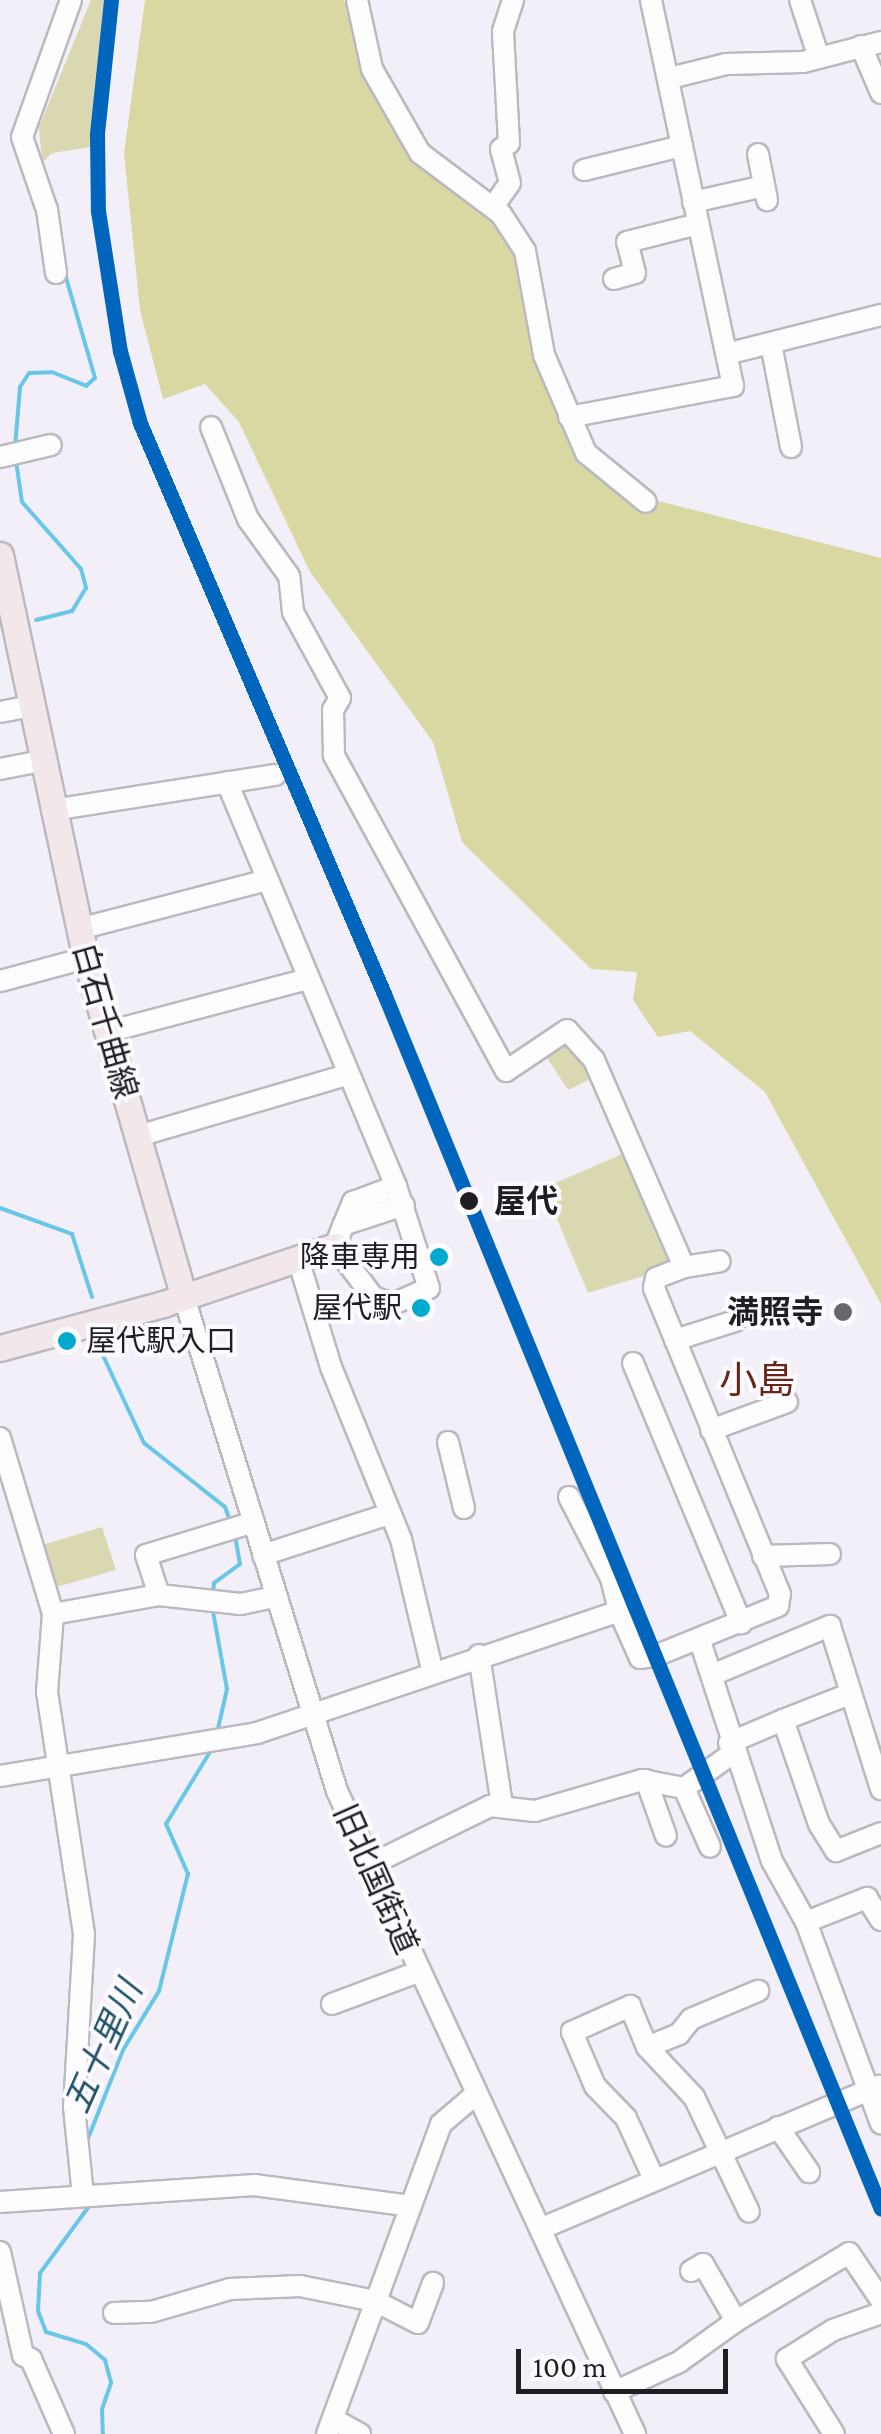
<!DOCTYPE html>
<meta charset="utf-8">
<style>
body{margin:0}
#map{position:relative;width:881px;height:2434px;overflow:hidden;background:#f3eff8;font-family:"Crimson Pro","Noto Sans JP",serif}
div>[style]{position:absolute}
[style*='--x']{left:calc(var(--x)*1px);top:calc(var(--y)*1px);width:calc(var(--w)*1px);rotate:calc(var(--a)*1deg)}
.green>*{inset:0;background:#d9d8b1}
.forest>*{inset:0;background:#d9d8a3}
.stream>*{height:4px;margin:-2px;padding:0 2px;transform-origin:2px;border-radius:2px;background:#68c6e9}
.roads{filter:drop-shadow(2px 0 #bbb9bf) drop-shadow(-2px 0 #bbb9bf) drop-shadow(0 2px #bbb9bf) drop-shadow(0 -2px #bbb9bf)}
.minor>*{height:20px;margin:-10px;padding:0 10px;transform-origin:10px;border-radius:10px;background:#fdfdfe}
.major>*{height:25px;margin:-12.5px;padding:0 12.5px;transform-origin:12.5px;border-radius:12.5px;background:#f2e7ea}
.rail-1>*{height:15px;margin:-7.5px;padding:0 7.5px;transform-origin:7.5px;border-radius:7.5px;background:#0065bd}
.dots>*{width:28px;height:28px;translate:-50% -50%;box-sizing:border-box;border:5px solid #fdfbff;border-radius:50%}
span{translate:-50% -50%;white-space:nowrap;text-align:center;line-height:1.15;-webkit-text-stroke:8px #fdfbff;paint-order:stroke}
.bus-label{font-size:30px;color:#201d23}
.right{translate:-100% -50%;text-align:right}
.left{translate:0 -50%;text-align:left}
.street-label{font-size:32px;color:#201d23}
.stop-label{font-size:32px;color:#201d23;font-weight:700}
.poi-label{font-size:32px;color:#201d23;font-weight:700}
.water-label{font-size:35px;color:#1d5165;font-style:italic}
.quarter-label{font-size:38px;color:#692616}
.scale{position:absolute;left:516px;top:2349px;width:212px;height:45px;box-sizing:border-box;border:5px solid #201d23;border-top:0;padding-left:12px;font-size:30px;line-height:35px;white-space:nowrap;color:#201d23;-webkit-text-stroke:8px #fdfbff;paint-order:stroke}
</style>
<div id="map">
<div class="green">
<i style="clip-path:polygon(91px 0,106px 0,91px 147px,52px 153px,42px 163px,39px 127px)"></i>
<i style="clip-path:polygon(563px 1041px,595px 1077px,568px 1090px,546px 1056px)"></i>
<i style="clip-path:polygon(629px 1151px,676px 1266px,588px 1293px,544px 1188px)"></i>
<i style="clip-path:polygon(102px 1527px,116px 1570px,53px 1588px,39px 1546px)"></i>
</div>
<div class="forest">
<i style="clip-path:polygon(145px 0,344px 0,367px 75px,417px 161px,514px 242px,580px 456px,595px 474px,611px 470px,647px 498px,881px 558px,881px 1304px,765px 1092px,690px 1031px,658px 1037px,633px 1000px,637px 972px,591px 969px,462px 842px,433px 742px,310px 572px,239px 422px,205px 384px,163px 399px,140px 310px,124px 153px)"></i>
</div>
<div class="stream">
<i style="--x:15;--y:447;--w:60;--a:-85.2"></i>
<i style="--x:20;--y:387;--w:17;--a:-57"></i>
<i style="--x:29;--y:373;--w:23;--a:-2"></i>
<i style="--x:52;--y:372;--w:37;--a:22"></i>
<i style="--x:86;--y:386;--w:12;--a:-42"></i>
<i style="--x:95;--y:378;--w:108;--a:-106.1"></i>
<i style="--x:16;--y:461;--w:41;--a:81.7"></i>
<i style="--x:22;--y:502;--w:89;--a:48.6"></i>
<i style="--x:81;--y:569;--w:20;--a:75"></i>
<i style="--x:86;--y:588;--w:27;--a:121"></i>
<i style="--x:72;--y:611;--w:37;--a:166"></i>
<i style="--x:0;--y:1208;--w:77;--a:19.9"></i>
<i style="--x:72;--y:1234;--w:66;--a:72.4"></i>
<i style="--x:99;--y:1347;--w:106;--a:64.9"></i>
<i style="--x:144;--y:1443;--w:103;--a:38.3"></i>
<i style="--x:225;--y:1507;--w:15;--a:70"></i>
<i style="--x:213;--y:1592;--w:9;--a:-84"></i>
<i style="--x:214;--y:1583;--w:32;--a:-36"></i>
<i style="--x:240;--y:1564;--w:29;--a:-100"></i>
<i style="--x:212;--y:1606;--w:84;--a:79.8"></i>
<i style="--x:227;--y:1689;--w:45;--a:102.8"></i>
<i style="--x:87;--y:2141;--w:98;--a:-68.4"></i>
<i style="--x:123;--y:2050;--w:69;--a:-58.6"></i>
<i style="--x:159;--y:1991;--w:121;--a:-76.1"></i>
<i style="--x:188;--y:1874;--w:55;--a:-113.7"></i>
<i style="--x:166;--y:1824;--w:90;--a:-58.6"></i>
<i style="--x:90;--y:2205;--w:84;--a:126.3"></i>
<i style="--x:40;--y:2273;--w:38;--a:93"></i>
<i style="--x:38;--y:2311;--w:22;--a:69"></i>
<i style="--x:46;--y:2332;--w:42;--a:16.7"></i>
<i style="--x:86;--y:2344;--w:25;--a:40"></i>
<i style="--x:105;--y:2360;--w:24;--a:75"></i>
<i style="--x:111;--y:2383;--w:28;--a:109"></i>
<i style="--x:102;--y:2409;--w:25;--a:88"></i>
</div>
<div class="roads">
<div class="minor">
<i style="--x:357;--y:0;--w:71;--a:77.7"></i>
<i style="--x:372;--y:69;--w:97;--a:60.3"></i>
<i style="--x:420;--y:153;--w:101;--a:37"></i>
<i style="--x:501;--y:214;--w:44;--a:57"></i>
<i style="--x:525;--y:251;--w:106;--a:79.6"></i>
<i style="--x:544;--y:355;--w:107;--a:66.8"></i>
<i style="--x:586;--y:453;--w:77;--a:39.2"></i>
<i style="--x:800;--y:0;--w:61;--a:71.9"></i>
<i style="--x:861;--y:46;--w:51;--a:66.9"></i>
<i style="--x:670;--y:78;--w:58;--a:-14"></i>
<i style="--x:726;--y:64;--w:77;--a:-1.5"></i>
<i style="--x:803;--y:62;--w:81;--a:-14.4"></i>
<i style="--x:758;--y:154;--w:47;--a:78.9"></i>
<i style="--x:584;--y:170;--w:101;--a:-13.8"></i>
<i style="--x:693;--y:202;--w:73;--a:-12.7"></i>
<i style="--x:493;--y:207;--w:29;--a:-55"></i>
<i style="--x:510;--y:183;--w:35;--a:-105"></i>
<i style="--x:501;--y:149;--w:10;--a:-37"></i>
<i style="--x:509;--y:143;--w:112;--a:-93.1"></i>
<i style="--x:503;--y:31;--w:33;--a:-72"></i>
<i style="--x:56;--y:273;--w:64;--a:-98.1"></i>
<i style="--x:47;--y:210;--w:77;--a:-108.9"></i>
<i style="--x:22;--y:137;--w:145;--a:-70.3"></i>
<i style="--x:614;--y:279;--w:22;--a:-16"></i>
<i style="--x:635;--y:273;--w:32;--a:-104"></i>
<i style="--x:627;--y:242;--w:73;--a:-14.2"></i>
<i style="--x:771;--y:344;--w:105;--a:79"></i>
<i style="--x:730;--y:353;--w:156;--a:-14.1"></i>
<i style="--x:569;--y:417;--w:167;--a:-10.7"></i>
<i style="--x:733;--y:386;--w:395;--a:-102"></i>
<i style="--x:0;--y:457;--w:52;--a:-13.2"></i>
<i style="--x:0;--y:712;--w:31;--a:-11"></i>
<i style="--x:0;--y:769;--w:42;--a:-11"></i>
<i style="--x:227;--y:782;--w:438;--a:67.3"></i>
<i style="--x:52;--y:810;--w:226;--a:-8.9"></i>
<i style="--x:79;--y:929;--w:194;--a:-14.6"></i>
<i style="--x:0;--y:981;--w:89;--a:-15"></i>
<i style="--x:107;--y:1032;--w:207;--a:-14.8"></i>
<i style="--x:138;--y:1136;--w:218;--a:-16.3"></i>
<i style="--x:396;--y:1186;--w:107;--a:72.1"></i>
<i style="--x:429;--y:1288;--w:39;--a:156"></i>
<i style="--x:393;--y:1304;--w:21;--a:-161"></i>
<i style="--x:373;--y:1297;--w:64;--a:-126.7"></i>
<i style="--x:335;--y:1246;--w:48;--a:-67.8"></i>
<i style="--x:353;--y:1202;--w:46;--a:-20.4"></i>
<i style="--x:343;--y:1225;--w:64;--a:-18.2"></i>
<i style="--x:298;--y:1259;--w:113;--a:73"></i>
<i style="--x:331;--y:1367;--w:186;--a:67.9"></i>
<i style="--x:401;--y:1539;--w:134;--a:76.6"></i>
<i style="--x:684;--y:1267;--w:36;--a:-9"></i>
<i style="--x:184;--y:1297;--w:517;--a:72.79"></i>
<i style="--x:337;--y:1791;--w:709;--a:65.13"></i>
<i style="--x:675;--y:1340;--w:63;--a:-17.6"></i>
<i style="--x:633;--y:1363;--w:282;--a:67.4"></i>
<i style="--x:711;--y:1430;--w:81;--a:-20.2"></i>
<i style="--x:0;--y:1438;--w:184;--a:73.2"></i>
<i style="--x:53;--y:1614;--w:78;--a:94.4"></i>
<i style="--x:47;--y:1692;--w:246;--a:81.3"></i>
<i style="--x:84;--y:1935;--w:172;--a:93.3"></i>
<i style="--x:74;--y:2107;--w:88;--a:84.2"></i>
<i style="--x:448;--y:1442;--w:68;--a:76.4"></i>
<i style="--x:569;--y:1497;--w:91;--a:62.6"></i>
<i style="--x:611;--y:1578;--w:34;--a:76"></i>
<i style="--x:263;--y:1555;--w:133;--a:-18"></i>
<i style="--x:763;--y:1556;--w:67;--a:-1.7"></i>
<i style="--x:159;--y:1595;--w:42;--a:-108"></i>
<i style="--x:146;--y:1555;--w:113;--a:-17"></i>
<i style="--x:53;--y:1614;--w:108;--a:-10.2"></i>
<i style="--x:159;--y:1595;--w:82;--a:6.3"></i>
<i style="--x:241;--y:1604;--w:34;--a:-12"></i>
<i style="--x:700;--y:1641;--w:231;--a:71.9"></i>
<i style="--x:772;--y:1861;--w:70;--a:60.9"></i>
<i style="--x:806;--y:1922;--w:215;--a:69.6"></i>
<i style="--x:479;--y:1655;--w:152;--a:81.3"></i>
<i style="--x:712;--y:1675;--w:128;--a:-22.6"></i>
<i style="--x:830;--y:1626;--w:171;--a:72.6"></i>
<i style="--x:783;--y:1720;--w:69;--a:-21.3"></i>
<i style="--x:729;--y:1743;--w:59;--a:-23.1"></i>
<i style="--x:783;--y:1720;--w:110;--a:70.9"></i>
<i style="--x:819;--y:1824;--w:32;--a:58"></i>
<i style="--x:836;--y:1851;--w:48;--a:-21.8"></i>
<i style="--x:0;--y:1776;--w:261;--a:-9.5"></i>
<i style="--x:257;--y:1733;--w:382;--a:-18.6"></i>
<i style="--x:619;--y:1611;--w:51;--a:65.9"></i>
<i style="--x:640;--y:1658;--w:15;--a:-8"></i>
<i style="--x:655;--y:1656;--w:133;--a:-22.1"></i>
<i style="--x:778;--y:1606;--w:12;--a:-81"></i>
<i style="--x:780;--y:1594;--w:331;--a:-112.4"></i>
<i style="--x:654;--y:1288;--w:10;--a:-79"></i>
<i style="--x:656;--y:1278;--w:30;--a:-21"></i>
<i style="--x:684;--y:1267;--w:226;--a:-113.5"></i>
<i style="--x:594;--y:1060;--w:40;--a:-132"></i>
<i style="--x:567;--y:1030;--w:73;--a:146.1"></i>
<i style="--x:506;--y:1071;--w:360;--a:-118.6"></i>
<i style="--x:334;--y:755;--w:45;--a:-91.3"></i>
<i style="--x:333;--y:710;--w:14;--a:-60"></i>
<i style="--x:340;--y:698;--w:98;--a:-118.7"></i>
<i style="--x:293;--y:612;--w:36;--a:-96"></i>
<i style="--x:289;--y:576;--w:70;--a:-125.7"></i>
<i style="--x:248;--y:519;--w:99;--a:-111.9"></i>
<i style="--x:646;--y:1780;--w:59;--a:70.3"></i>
<i style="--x:684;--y:1788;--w:64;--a:66.2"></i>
<i style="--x:684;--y:1788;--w:60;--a:-35.5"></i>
<i style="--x:368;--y:1866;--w:136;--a:-26.2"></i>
<i style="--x:490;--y:1806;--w:45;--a:6.3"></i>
<i style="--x:535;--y:1811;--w:111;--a:-16.2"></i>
<i style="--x:642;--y:1780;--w:43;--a:10.8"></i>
<i style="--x:806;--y:1922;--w:66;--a:-21.5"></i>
<i style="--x:867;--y:1898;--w:26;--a:58"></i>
<i style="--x:332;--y:2004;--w:92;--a:-20.4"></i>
<i style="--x:647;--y:2047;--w:35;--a:-22"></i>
<i style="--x:679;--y:2034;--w:19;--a:-51"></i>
<i style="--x:691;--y:2019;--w:73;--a:-22.7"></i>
<i style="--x:778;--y:2127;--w:55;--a:55.4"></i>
<i style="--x:654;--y:2179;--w:67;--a:-114.7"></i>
<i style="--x:626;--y:2118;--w:45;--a:-134.1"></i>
<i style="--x:595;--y:2086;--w:59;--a:-113.1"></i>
<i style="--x:572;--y:2032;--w:64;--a:-24.1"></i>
<i style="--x:630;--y:2006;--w:44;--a:67.5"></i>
<i style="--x:647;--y:2047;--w:69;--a:46.8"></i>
<i style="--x:694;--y:2097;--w:127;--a:64.4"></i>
<i style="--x:0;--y:2202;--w:255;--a:-3.8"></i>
<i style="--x:254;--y:2185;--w:158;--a:7.6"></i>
<i style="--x:540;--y:2229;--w:368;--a:-22.9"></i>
<i style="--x:0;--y:2252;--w:106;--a:77.4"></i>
<i style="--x:23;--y:2355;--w:9;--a:27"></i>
<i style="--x:31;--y:2359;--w:82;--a:66.3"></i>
<i style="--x:691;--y:2271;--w:14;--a:-30"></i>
<i style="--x:703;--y:2264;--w:66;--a:59.9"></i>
<i style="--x:736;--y:2321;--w:132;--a:-31"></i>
<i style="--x:849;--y:2253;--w:57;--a:55.8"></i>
<i style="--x:114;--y:2313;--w:37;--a:-2"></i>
<i style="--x:151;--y:2312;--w:82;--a:-16.2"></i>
<i style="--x:230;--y:2289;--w:70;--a:-2.5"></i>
<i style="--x:300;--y:2286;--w:76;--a:11.3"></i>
<i style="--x:375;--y:2301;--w:48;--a:27.1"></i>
<i style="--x:418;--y:2323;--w:43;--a:-69.4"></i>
<i style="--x:614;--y:2392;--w:72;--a:-24.8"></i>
<i style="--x:679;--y:2362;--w:70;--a:-35.7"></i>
<i style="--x:333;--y:2419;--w:31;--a:29"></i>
<i style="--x:327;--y:2434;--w:330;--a:-69.8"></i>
<i style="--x:441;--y:2124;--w:46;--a:-40.6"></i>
<i style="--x:834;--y:2434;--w:89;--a:-122.1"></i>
<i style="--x:787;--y:2359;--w:54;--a:-32.2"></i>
<i style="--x:833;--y:2330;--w:51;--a:-19.5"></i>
</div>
<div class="major">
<i style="--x:0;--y:555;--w:412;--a:78"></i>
<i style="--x:86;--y:958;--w:353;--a:73.9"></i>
<i style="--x:0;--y:1348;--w:169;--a:-15.1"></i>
<i style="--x:163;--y:1304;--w:182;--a:-18.6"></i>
</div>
</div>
<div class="rail-1">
<i style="--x:111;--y:0;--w:135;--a:96"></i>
<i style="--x:97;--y:134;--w:77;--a:89.3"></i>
<i style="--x:98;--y:211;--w:142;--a:81.1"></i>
<i style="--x:120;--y:351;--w:75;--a:74.5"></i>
<i style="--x:140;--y:423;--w:623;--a:66.85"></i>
<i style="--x:385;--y:996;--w:1310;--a:67.76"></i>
</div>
<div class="dots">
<i style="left:469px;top:1201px;background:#201d23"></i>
<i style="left:439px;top:1257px;background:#00a9ce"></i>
<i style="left:421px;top:1308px;background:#00a9ce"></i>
<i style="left:843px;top:1312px;background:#6a666e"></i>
<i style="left:67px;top:1341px;background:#00a9ce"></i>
</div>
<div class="bus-label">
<span class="right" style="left:420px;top:1257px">降車専用</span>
<span class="right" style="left:402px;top:1308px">屋代駅</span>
<span class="left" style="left:86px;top:1341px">屋代駅入口</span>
</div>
<div class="street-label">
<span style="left:105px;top:1021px;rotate:74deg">白石千曲線</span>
<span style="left:376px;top:1879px;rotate:66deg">旧北国街道</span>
</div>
<div class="stop-label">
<span class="left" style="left:494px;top:1201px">屋代</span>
</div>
<div class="poi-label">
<span class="right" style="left:823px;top:1312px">満照寺</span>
</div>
<div class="water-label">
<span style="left:104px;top:2047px;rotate:-66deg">五十里川</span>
</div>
<div class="quarter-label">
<span style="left:757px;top:1381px">小島</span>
</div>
<div class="scale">100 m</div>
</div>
